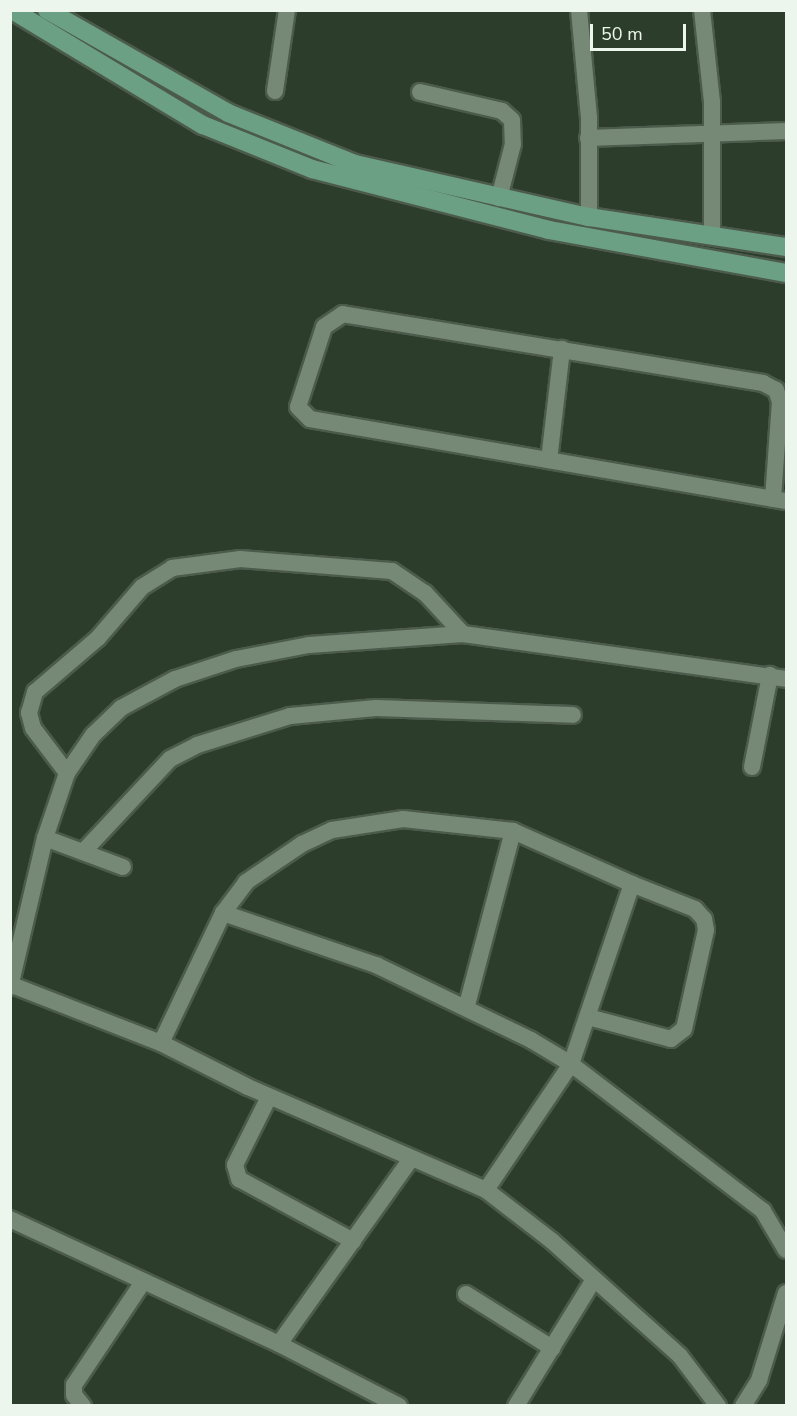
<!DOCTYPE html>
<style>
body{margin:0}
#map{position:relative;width:797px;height:1416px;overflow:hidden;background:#2c3d2c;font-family:"Nunito Sans",sans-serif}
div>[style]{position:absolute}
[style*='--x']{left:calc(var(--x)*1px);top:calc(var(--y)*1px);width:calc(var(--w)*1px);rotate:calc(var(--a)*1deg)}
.roads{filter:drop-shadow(2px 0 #4c5b4c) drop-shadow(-2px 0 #4c5b4c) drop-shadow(0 2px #4c5b4c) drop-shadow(0 -2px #4c5b4c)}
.minor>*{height:16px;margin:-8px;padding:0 8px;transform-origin:8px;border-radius:8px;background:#768976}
.major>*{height:18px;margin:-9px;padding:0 9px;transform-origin:9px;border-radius:9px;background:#6ba084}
span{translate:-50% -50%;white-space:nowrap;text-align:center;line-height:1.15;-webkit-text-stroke:5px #2c3d2c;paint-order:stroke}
.frame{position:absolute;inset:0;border:12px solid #ecf6ec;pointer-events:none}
.scale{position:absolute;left:590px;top:24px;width:96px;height:27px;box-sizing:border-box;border:3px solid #ecf6ec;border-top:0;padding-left:8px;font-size:18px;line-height:21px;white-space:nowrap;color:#ecf6ec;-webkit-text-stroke:4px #2c3d2c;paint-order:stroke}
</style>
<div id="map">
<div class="roads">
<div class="minor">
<i style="--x:579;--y:10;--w:108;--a:84.7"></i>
<i style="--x:589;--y:118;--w:99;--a:90"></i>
<i style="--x:702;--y:10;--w:93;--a:83.8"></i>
<i style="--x:712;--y:102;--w:134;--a:90"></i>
<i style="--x:275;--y:91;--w:82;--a:-81.6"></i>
<i style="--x:420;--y:92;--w:84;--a:13"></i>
<i style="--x:502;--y:111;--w:13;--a:42"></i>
<i style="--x:512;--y:120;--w:24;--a:88"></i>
<i style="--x:513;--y:144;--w:56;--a:104.5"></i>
<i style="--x:588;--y:138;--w:198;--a:-2"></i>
<i style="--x:549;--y:460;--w:112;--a:-83.3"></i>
<i style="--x:773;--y:499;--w:97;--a:-85.9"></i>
<i style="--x:780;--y:402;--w:13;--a:-108"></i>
<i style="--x:776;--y:390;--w:15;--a:-152"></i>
<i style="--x:763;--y:383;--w:426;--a:-170.7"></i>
<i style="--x:343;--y:314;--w:23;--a:146"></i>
<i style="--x:324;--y:327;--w:84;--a:108"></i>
<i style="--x:298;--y:407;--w:17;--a:45"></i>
<i style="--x:310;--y:419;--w:483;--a:9.8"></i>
<i style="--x:752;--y:767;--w:94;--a:-78.9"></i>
<i style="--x:67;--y:773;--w:56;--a:-127.1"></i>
<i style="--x:33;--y:728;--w:16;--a:-105"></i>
<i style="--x:29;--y:713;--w:22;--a:-74"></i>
<i style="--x:35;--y:692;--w:83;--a:-40.6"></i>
<i style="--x:98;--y:638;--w:67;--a:-49.2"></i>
<i style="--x:142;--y:587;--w:36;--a:-32"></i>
<i style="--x:172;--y:568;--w:69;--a:-7.5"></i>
<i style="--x:240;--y:559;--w:152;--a:4.5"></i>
<i style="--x:392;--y:571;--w:40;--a:34"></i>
<i style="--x:425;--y:593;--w:56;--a:47.2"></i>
<i style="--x:45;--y:838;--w:83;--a:20.4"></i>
<i style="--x:83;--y:852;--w:127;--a:-46.9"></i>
<i style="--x:170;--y:759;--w:30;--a:-27"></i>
<i style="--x:197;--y:745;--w:97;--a:-17.3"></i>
<i style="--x:290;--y:716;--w:86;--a:-5.3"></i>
<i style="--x:376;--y:708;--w:197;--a:2"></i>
<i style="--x:223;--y:913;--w:162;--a:18.8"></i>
<i style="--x:376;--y:965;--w:172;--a:25.8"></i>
<i style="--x:531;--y:1040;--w:47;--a:31"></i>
<i style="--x:571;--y:1064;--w:242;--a:37.4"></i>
<i style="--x:763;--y:1211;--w:45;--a:59.5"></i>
<i style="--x:12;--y:985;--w:160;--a:21.3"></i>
<i style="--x:161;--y:1043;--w:97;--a:26.8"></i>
<i style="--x:248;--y:1087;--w:259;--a:23.4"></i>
<i style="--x:486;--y:1190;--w:83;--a:37.7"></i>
<i style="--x:552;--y:1241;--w:172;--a:41.9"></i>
<i style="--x:680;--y:1356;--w:63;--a:52.8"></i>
<i style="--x:10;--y:987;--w:153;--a:-76.8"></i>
<i style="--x:45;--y:838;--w:69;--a:-71.3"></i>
<i style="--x:67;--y:773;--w:46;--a:-55.6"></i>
<i style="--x:93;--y:735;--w:39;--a:-44"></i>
<i style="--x:121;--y:708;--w:61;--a:-28.2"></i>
<i style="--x:175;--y:679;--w:64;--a:-18.2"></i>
<i style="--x:236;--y:659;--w:74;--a:-10.9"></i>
<i style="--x:309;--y:645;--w:154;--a:-4.1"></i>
<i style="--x:463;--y:634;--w:326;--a:7.9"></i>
<i style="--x:467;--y:1005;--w:180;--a:-75.2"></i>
<i style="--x:588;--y:1017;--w:86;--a:14.8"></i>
<i style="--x:671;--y:1039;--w:16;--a:-38"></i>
<i style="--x:684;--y:1029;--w:101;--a:-77.5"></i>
<i style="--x:706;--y:930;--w:11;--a:-100"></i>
<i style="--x:704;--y:919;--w:13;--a:-132"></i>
<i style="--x:695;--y:909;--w:68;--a:-158.4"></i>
<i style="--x:161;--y:1043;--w:144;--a:-64.5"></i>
<i style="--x:223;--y:913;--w:39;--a:-53"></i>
<i style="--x:246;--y:882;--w:68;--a:-34.2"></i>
<i style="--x:302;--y:844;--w:33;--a:-25"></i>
<i style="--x:332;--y:830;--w:72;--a:-8.8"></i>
<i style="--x:403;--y:819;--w:111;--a:6.2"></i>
<i style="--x:513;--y:831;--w:130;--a:24"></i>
<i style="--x:632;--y:884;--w:190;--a:108.7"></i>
<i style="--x:571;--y:1064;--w:152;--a:124"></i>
<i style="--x:269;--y:1097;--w:76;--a:116.6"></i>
<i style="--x:235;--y:1165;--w:15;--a:74"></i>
<i style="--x:239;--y:1179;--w:130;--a:28.5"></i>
<i style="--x:10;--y:1219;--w:297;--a:24.9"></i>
<i style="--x:279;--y:1344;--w:135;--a:27.3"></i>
<i style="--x:466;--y:1294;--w:102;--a:32.1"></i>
<i style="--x:279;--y:1344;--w:227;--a:-54.5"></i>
<i style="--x:83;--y:1406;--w:14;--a:-129"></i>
<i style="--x:74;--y:1395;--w:10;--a:-90"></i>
<i style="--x:74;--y:1385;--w:124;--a:-56.2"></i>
<i style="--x:516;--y:1406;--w:149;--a:-58.4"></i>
<i style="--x:743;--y:1406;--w:31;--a:-58"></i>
<i style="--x:759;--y:1380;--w:91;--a:-72.8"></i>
</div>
<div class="major">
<i style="--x:12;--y:10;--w:223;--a:31.1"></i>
<i style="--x:203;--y:125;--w:118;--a:22"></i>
<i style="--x:312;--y:169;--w:245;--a:14.4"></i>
<i style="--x:549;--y:230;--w:241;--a:10.3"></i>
<i style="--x:47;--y:10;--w:208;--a:29.6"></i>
<i style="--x:228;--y:113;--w:137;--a:21.9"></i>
<i style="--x:355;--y:164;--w:240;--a:12.8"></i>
<i style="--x:589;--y:217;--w:199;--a:8.7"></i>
</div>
</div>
<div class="frame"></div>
<div class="scale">50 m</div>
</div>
